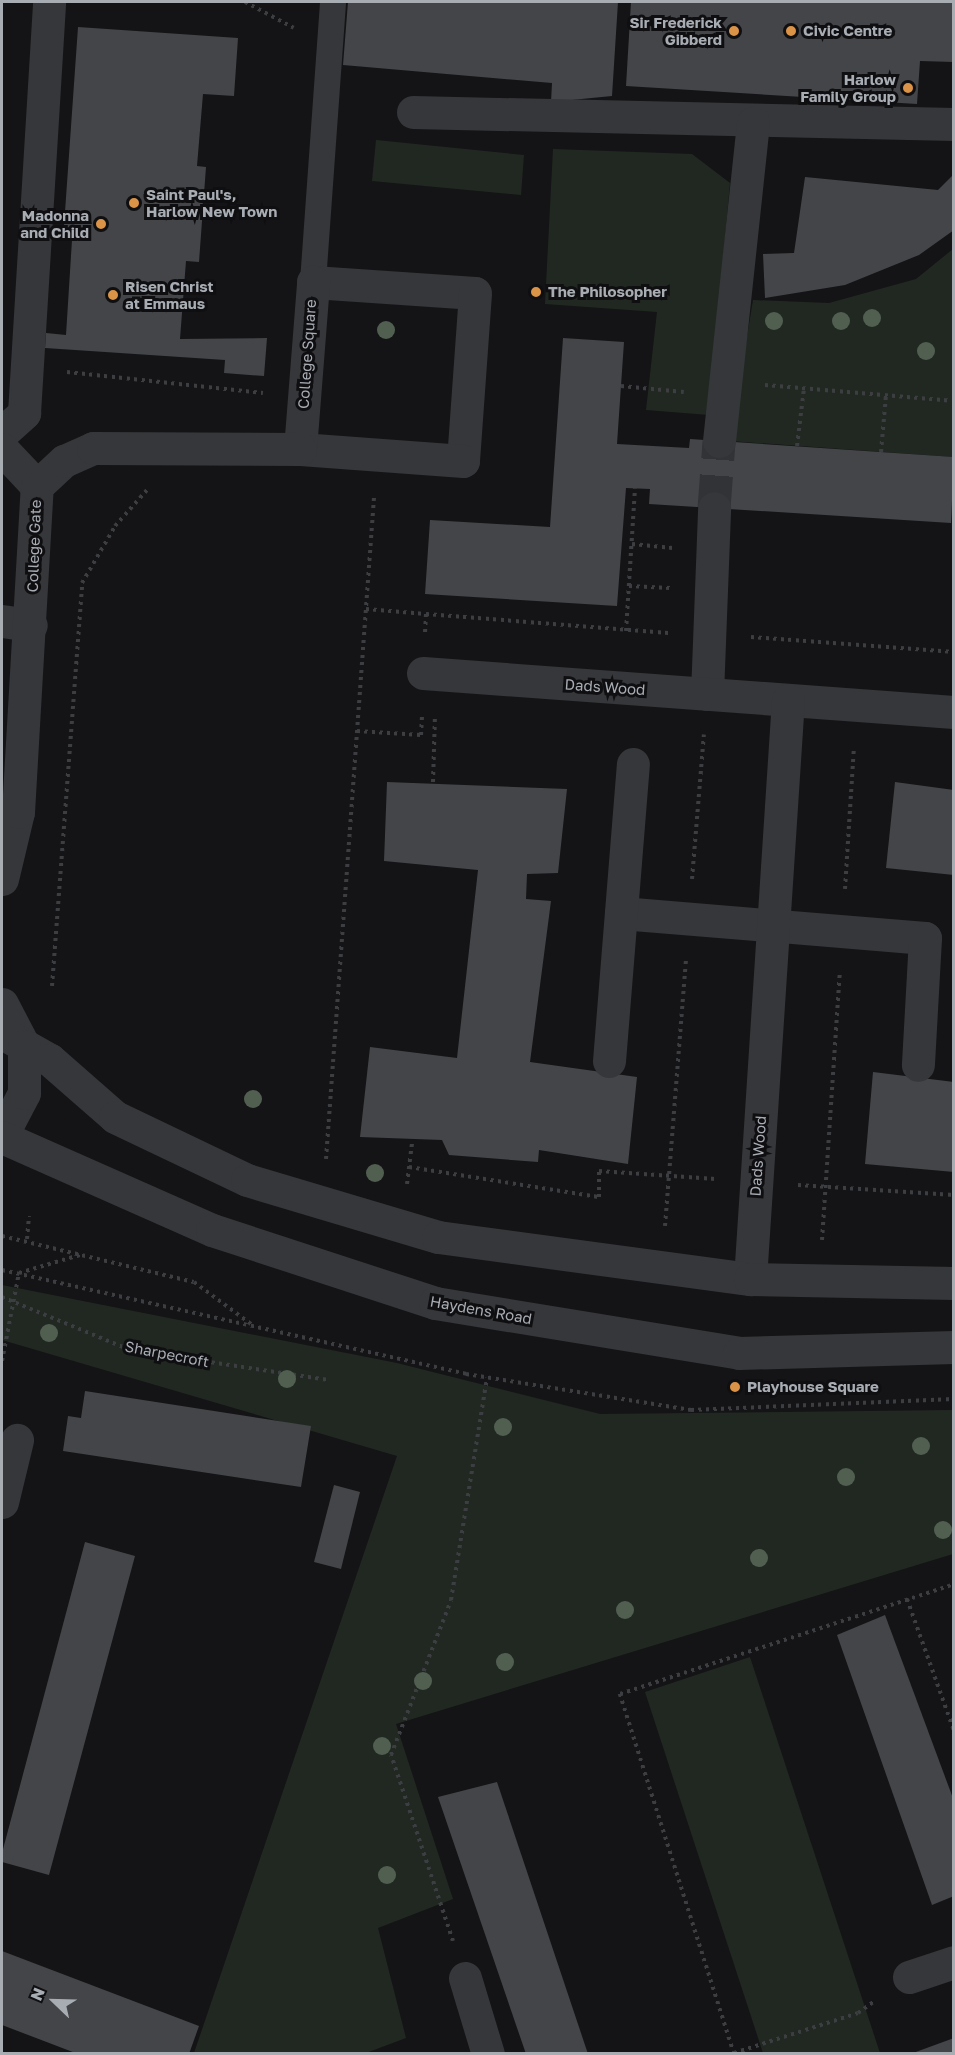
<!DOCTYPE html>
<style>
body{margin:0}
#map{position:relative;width:955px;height:2055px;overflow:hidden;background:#141416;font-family:"Golos Text",sans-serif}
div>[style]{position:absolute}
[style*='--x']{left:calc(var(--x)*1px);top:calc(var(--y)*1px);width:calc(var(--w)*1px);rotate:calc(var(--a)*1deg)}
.green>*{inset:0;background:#212821}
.building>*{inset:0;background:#434548}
.pedestrian-tunnel>*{height:33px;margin-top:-16.5px;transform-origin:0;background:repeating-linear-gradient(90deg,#323336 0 33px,transparent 0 49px)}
.path>*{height:4px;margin-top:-2px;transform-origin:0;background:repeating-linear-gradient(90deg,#3c3e41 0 3px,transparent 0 7.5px)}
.service>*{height:26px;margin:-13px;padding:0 13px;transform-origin:13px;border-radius:13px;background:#36373a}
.pedestrian>*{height:33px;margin:-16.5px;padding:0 16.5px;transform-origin:16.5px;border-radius:16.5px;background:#36373a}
.minor>*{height:33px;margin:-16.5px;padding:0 16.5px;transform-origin:16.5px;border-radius:16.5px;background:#36373a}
.tertiary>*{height:33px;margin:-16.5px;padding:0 16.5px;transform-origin:16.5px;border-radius:16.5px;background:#36373a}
.trees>*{width:18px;height:18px;margin:-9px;border-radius:50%;background:#515f51}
.dots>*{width:16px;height:16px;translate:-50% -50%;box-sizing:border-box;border:3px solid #0f0f11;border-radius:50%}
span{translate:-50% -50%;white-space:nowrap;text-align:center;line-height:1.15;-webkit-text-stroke:6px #0f0f11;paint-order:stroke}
.poi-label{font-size:15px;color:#a8adb4;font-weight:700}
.right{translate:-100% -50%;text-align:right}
.left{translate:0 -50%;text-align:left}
.street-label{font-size:15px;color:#a8adb4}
.frame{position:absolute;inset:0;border:3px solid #a8adb4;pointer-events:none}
.north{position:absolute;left:24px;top:1971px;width:60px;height:60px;-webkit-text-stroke:4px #0f0f11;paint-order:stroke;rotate:293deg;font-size:16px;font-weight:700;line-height:24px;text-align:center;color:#a8adb4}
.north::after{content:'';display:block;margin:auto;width:21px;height:27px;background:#a8adb4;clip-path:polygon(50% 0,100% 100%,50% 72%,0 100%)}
</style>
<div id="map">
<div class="green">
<i style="clip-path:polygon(376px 140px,524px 155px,521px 195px,372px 181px)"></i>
<i style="clip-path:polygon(553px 149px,692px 154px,730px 183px,709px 415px,646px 410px,657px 312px,545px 304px)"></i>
<i style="clip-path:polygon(953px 249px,953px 457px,730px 441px,753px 300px,829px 303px,916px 279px)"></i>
<i style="clip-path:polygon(2px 1285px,397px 1363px,600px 1414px,953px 1410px,953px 1554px,396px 1724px,453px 1899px,378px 1928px,406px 2038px,366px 2053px,194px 2053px,397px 1456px,2px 1340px)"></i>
<i style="clip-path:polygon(750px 1657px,880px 2053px,763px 2053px,645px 1692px)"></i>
</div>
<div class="building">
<i style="clip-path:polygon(348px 2px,618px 2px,612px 96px,551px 102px,552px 83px,343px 65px)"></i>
<i style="clip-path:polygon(631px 2px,954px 2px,954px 62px,920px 61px,917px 104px,626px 86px)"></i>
<i style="clip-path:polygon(78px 27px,238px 38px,234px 96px,203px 94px,197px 166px,206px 167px,199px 262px,186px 261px,180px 339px,267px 338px,264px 376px,224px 373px,225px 360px,45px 348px,46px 333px,66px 335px,72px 240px,63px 240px)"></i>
<i style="clip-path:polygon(954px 174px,954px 230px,919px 255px,845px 285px,765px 298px,763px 254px,794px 253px,805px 177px,938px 190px)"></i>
<i style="clip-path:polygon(563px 338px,624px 342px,617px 444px,689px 448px,690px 439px,954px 457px,951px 523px,649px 504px,650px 489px,626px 488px,617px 606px,425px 594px,430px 520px,550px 527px)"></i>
<i style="clip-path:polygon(387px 782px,567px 789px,558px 873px,527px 874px,526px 899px,551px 901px,530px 1062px,637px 1077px,628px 1164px,539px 1150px,538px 1162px,449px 1155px,442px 1140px,360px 1137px,370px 1047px,457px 1058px,478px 870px,384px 861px)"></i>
<i style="clip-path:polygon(895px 782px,954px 790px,954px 875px,886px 868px)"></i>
<i style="clip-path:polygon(873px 1072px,954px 1082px,954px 1172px,865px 1164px)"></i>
<i style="clip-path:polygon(85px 1391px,311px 1426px,301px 1487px,63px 1451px,68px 1416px,81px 1418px)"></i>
<i style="clip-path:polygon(334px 1485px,360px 1492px,341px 1569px,314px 1562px)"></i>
<i style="clip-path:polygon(85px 1542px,135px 1556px,49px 1875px,2px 1862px,2px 1853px)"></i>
<i style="clip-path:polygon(885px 1615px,954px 1801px,954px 1896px,932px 1905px,837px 1635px)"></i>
<i style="clip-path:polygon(497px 1782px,588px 2054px,526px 2054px,438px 1797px)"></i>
<i style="clip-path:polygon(2px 1951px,199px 2026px,189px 2054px,78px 2054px,2px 2025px)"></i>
<i style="clip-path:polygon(954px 2038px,954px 2054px,913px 2054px,913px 2053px)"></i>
</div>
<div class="pedestrian-tunnel">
<i style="--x:714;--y:508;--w:67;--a:-85.7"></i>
</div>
<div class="path">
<i style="--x:245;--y:2;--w:55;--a:28"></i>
<i style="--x:67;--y:372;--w:197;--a:6.1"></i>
<i style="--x:765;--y:385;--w:190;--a:4.8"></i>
<i style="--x:621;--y:386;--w:63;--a:5.4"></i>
<i style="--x:797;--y:446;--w:58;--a:-83.1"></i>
<i style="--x:881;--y:452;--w:57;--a:-85"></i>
<i style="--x:632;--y:544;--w:41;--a:5.6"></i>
<i style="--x:629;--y:586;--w:41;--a:2.8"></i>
<i style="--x:366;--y:609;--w:60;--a:4.8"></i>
<i style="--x:426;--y:614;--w:19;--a:93"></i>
<i style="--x:426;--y:614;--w:243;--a:4.5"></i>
<i style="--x:626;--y:631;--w:143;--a:-86.4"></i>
<i style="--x:751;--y:637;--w:204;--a:4.2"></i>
<i style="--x:357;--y:731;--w:64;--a:3.6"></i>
<i style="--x:421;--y:735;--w:20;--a:-87"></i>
<i style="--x:433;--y:782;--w:66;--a:-88.3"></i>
<i style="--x:692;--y:879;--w:145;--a:-85.3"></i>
<i style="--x:845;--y:889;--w:142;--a:-86.4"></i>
<i style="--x:52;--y:986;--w:404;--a:-85.7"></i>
<i style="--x:82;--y:583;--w:66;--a:-59.9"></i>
<i style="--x:115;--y:526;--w:48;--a:-48.4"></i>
<i style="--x:326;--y:1159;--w:664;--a:-85.85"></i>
<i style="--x:409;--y:1167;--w:192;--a:9"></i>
<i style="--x:599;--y:1197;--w:26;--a:-90"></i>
<i style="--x:599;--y:1171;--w:117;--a:3.9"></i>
<i style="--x:407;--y:1184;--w:41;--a:-83"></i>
<i style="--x:798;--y:1185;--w:156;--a:3.7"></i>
<i style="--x:665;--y:1226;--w:269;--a:-85.5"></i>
<i style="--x:2;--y:1236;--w:197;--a:13.5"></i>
<i style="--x:194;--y:1282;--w:71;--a:36.4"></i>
<i style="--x:27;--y:1239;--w:23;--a:-85"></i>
<i style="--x:822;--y:1240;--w:269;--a:-86.2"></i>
<i style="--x:2;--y:1270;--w:476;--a:12.6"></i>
<i style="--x:466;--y:1374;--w:228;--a:9.1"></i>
<i style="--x:691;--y:1410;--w:263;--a:-2.4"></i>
<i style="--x:2;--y:1297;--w:139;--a:22.5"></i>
<i style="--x:130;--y:1350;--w:201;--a:8.6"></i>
<i style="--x:2;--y:1361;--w:90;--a:-79.1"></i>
<i style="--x:19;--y:1273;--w:67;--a:-16.5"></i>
<i style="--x:907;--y:1599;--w:140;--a:70.4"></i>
<i style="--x:453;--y:1941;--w:196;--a:-108.4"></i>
<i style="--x:391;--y:1755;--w:166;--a:-68.8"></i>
<i style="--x:451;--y:1600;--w:225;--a:-80.8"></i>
<i style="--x:734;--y:2053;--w:130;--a:-17.9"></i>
<i style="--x:858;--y:2013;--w:22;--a:-36"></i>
<i style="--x:734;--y:2054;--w:378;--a:-107.6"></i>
<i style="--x:620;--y:1694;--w:352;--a:-18.2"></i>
</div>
<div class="service">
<i style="--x:313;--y:282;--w:281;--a:-85.9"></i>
</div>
<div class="pedestrian">
<i style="--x:413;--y:112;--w:541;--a:1.27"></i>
<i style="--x:2;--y:433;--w:30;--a:-42"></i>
<i style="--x:24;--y:413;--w:412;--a:-86.5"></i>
<i style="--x:719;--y:441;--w:320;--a:-83.9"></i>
<i style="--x:707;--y:694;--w:186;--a:-87.8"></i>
</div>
<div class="minor">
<i style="--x:313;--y:282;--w:162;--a:3.9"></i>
<i style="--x:475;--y:293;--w:168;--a:94.1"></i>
<i style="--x:463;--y:461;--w:163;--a:-175.8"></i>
<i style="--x:300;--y:449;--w:168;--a:-85.5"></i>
<i style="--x:2;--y:449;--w:51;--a:46.6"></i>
<i style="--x:2;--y:621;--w:29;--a:8"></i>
<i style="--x:423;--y:673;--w:532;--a:4.2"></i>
<i style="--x:2;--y:879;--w:69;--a:-76.6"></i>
<i style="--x:18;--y:812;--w:327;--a:-86.7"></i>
<i style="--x:37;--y:486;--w:37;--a:-43"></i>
<i style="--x:64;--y:461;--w:32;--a:-24"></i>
<i style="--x:93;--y:448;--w:207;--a:0.3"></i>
<i style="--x:621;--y:913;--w:305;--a:4.7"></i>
<i style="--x:925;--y:938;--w:127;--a:93.2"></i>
<i style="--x:2;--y:1004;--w:47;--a:62.4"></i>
<i style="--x:609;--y:1061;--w:298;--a:-85.4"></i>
<i style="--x:750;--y:1279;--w:580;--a:-86.25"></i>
<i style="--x:2;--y:1502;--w:64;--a:-76.4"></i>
<i style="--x:909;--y:1977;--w:47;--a:-18.4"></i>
<i style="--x:465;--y:1978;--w:79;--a:73.2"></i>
</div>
<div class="tertiary">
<i style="--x:2;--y:1033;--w:55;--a:29.4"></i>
<i style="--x:50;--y:1060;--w:86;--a:41.2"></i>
<i style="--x:115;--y:1117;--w:146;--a:25.5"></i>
<i style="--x:247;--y:1180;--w:199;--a:16.6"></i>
<i style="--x:438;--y:1237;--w:315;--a:7.7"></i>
<i style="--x:750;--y:1279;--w:204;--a:1.1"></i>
<i style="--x:2;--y:1135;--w:47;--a:-62.4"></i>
<i style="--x:24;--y:1093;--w:47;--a:-90"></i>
<i style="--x:2;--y:1137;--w:230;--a:23.9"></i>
<i style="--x:212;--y:1230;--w:235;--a:18.1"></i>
<i style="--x:435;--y:1303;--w:308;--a:9.3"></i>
<i style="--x:739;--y:1353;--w:215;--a:-1.6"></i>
</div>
<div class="trees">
<i style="left:872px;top:318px"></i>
<i style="left:774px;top:321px"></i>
<i style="left:841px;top:321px"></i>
<i style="left:386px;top:330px"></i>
<i style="left:926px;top:351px"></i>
<i style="left:253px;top:1099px"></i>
<i style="left:375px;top:1173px"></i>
<i style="left:49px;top:1333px"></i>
<i style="left:287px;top:1379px"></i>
<i style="left:503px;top:1427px"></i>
<i style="left:921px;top:1446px"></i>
<i style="left:846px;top:1477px"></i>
<i style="left:943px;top:1530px"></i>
<i style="left:759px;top:1558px"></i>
<i style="left:625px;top:1610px"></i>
<i style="left:505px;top:1662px"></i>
<i style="left:423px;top:1681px"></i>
<i style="left:382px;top:1746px"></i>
<i style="left:387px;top:1875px"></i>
</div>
<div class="dots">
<i style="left:734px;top:31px;background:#db9447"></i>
<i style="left:791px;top:31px;background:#db9447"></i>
<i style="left:908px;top:88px;background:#db9447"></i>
<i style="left:134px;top:203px;background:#db9447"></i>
<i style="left:101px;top:224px;background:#db9447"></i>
<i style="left:536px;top:292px;background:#db9447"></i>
<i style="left:113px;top:295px;background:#db9447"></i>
<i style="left:735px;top:1387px;background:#db9447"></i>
</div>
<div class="poi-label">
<span class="right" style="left:722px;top:31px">Sir Frederick<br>Gibberd</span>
<span class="left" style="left:803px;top:31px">Civic Centre</span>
<span class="right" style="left:896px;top:88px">Harlow<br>Family Group</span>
<span class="left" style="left:146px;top:203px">Saint Paul's,<br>Harlow New Town</span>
<span class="right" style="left:89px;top:224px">Madonna<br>and Child</span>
<span class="left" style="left:125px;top:295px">Risen Christ<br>at Emmaus</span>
<span class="left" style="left:548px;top:292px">The Philosopher</span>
<span class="left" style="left:747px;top:1387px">Playhouse Square</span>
</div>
<div class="street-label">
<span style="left:307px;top:354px;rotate:-86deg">College Square</span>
<span style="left:34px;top:546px;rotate:-88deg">College Gate</span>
<span style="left:605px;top:687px;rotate:4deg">Dads Wood</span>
<span style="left:758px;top:1156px;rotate:-86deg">Dads Wood</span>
<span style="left:481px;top:1310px;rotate:10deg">Haydens Road</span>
<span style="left:167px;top:1354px;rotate:11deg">Sharpecroft</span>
</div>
<div class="frame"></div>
<div class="north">N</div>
</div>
